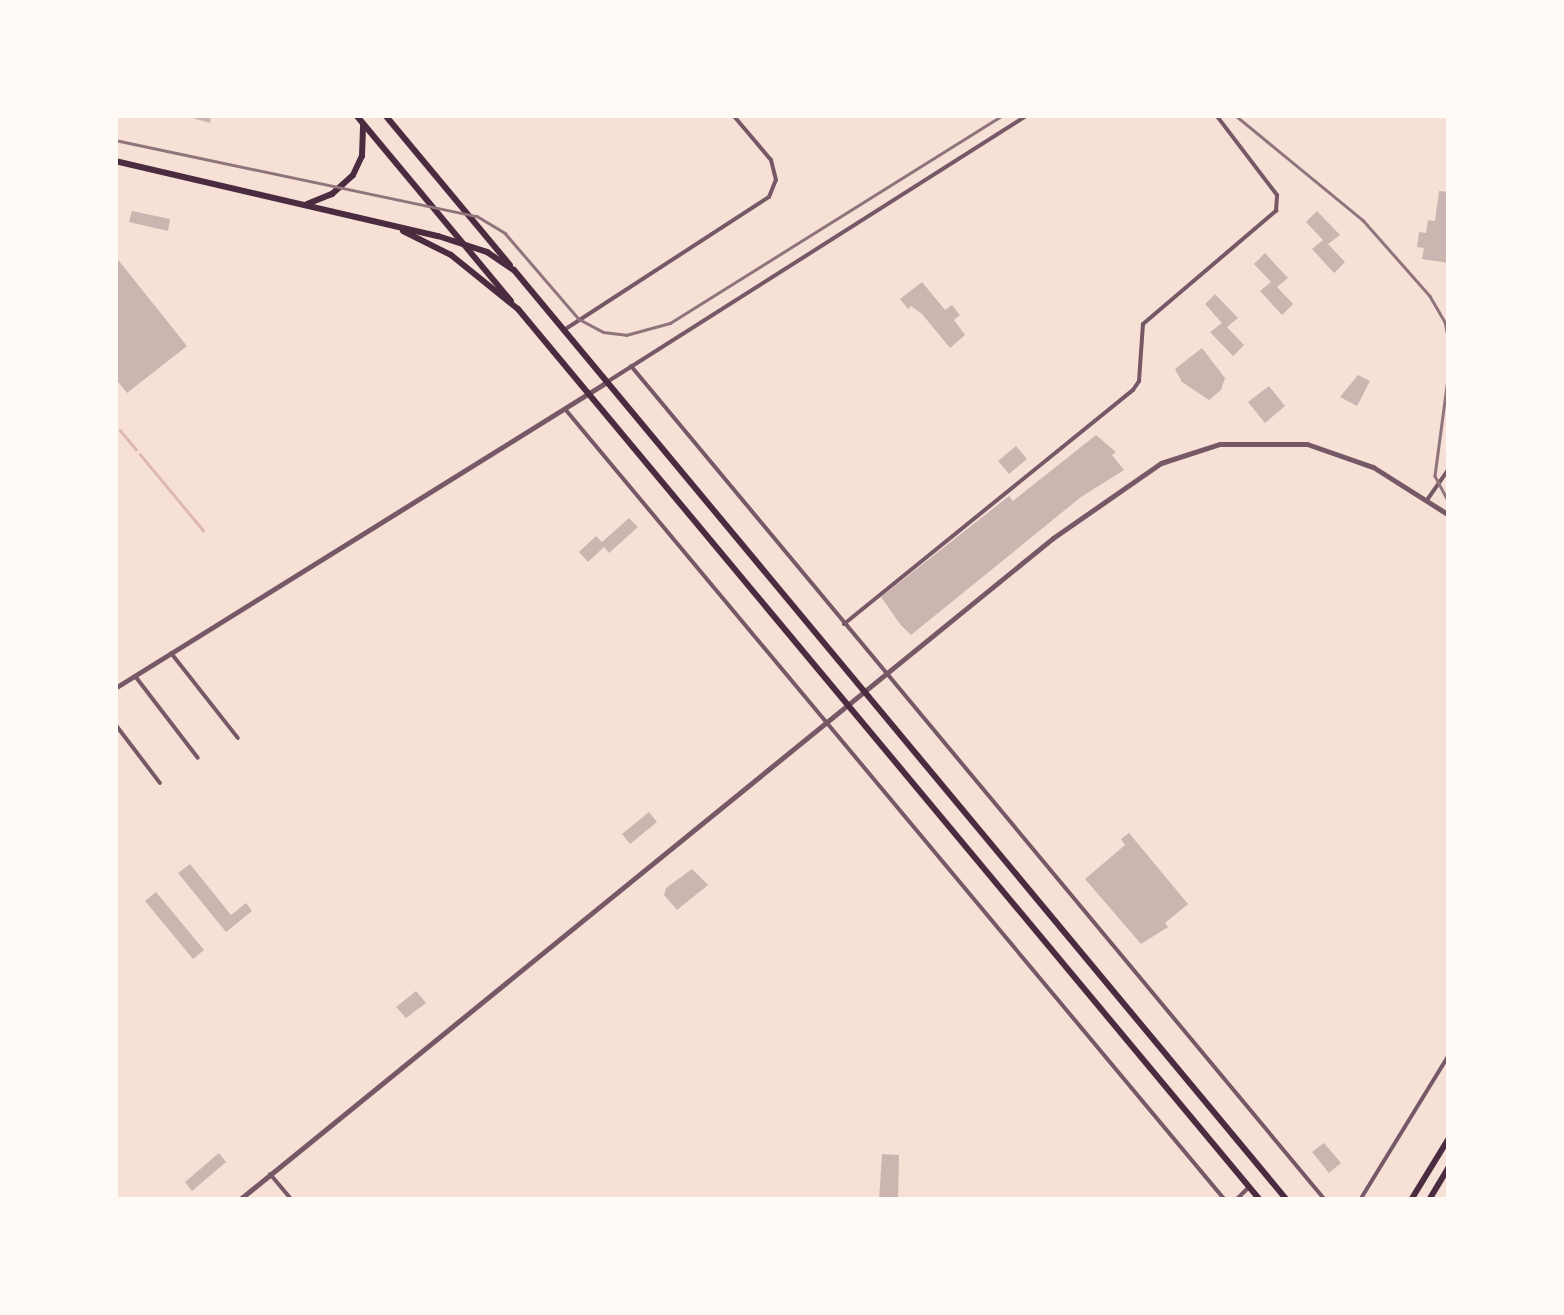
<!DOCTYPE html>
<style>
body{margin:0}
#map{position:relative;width:1564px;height:1315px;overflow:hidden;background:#f7e1d7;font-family:"Work Sans",sans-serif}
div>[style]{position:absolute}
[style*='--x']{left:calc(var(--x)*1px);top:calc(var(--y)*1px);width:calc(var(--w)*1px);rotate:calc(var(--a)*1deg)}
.stream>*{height:2.5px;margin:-1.25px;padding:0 1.25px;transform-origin:1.25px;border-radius:1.25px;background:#dcb8b0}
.building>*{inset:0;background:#ccb4b1}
.minor>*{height:4px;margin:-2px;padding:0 2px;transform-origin:2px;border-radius:2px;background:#755966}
.tertiary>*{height:5px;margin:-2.5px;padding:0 2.5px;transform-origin:2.5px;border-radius:2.5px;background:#755966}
.secondary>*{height:6px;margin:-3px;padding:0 3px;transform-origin:3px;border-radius:3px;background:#4a2c40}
.primary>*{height:6px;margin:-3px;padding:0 3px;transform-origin:3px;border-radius:3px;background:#4a2c40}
.tram>*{height:2.5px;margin:-1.25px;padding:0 1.25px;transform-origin:1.25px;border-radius:1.25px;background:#8f747c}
span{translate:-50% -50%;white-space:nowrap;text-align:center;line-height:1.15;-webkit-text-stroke:10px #fffaf5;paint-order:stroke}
.frame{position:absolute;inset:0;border:118px solid #fffaf5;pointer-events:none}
</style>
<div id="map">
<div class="stream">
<i style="--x:120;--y:430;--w:25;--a:50"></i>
<i style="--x:140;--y:454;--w:99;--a:50.3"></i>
</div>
<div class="building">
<i style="clip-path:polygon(182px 115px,211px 115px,210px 123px)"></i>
<i style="clip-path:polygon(1439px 191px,1449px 192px,1449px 263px,1422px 259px,1424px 248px,1417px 247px,1419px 232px,1426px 233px,1428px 220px,1435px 221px)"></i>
<i style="clip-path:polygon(132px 211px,170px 219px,168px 231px,129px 222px)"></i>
<i style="clip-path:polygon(1317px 211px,1340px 235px,1328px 244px,1345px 262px,1334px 273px,1312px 249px,1323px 240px,1306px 222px)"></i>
<i style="clip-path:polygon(1265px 253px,1288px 278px,1277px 287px,1293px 304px,1282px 315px,1260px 291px,1271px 282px,1254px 264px)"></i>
<i style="clip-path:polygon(115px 256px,187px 346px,127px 393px,115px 378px)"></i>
<i style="clip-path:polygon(922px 282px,945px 310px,952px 305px,960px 315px,954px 320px,965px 335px,950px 348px,922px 314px,911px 306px,908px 309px,900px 299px)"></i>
<i style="clip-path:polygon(1215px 294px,1238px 318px,1227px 327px,1244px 345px,1233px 356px,1210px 332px,1222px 323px,1205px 304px)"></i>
<i style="clip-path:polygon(1202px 348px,1225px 378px,1221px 390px,1209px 400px,1182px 382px,1175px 369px)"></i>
<i style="clip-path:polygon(1358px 375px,1370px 381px,1357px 406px,1340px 397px)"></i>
<i style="clip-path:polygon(1269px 386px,1285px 406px,1265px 423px,1248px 402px)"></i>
<i style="clip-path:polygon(1096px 435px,1116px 452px,1112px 455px,1124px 470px,1081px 497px,911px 635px,900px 624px,881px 597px,1009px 496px,1013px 501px)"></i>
<i style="clip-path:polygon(1016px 446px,1027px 459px,1009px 474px,998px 461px)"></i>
<i style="clip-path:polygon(629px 518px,638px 527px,609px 553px,604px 547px,588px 562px,579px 552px,596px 536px,602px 542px)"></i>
<i style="clip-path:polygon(649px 812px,657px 822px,630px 844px,622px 834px)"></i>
<i style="clip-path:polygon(1129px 833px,1188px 904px,1165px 923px,1168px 927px,1141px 944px,1085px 879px,1125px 845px,1121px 839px)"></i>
<i style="clip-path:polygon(190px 864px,231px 915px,246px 903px,252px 911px,226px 932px,178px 873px)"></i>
<i style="clip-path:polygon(692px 869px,708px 885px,677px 910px,664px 895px,666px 888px)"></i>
<i style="clip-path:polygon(156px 892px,204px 950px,193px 959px,145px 901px)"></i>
<i style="clip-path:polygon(416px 991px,426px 1003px,406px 1018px,396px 1007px)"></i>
<i style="clip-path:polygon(1324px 1143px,1341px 1163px,1329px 1173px,1312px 1152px)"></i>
<i style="clip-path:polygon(219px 1153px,226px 1162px,192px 1191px,185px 1182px)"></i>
<i style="clip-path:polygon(882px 1154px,899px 1155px,898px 1200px,879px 1200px)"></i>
</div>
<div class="minor">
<i style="--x:564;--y:330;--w:244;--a:-33"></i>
<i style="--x:769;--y:197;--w:18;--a:-68"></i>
<i style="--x:776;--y:180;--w:21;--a:-104"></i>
<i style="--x:771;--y:160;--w:59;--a:-130.2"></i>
<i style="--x:631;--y:366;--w:1085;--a:50.23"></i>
<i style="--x:607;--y:382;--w:499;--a:-32.4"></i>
<i style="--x:565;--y:409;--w:1030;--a:50.16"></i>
<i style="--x:1427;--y:500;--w:38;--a:-55"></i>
<i style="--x:844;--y:624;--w:372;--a:-39"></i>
<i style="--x:1133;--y:390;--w:11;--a:-56"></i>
<i style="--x:1139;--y:381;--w:57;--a:-86"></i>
<i style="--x:1143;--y:324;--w:175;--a:-40.4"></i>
<i style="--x:1276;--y:211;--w:16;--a:-86"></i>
<i style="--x:1277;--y:195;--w:101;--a:-127.3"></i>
<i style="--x:171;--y:653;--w:108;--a:51.8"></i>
<i style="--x:135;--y:676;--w:103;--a:52.5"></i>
<i style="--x:115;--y:724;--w:74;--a:52.7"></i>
<i style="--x:270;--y:1174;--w:34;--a:50"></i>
<i style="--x:1236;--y:1200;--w:18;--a:-45"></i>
<i style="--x:1360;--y:1200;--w:170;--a:-58.5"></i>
</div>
<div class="tertiary">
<i style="--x:115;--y:688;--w:579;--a:-31.88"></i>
<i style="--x:239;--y:1200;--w:1049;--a:-39.12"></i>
<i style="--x:1053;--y:538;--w:131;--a:-34.8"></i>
<i style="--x:1161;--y:463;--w:62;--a:-17.9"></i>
<i style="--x:1220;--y:444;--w:87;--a:0"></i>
<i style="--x:1307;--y:444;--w:70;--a:19.2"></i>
<i style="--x:1373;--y:467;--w:90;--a:32.3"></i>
</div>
<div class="secondary">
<i style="--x:356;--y:115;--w:242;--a:50.2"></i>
<i style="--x:385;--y:115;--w:195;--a:50.2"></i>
<i style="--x:307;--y:204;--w:27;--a:-22"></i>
<i style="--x:332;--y:194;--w:28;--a:-42"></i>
<i style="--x:353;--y:175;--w:21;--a:-65"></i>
<i style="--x:362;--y:156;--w:31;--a:-88"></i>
<i style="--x:1411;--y:1200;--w:73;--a:-58.5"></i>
<i style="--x:1429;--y:1200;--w:39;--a:-59"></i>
</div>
<div class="primary">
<i style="--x:115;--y:161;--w:332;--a:13.1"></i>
<i style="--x:438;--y:236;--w:52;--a:18.1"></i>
<i style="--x:487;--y:252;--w:32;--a:34"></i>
<i style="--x:514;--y:270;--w:1209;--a:50.27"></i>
<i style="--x:403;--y:231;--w:54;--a:26.6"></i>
<i style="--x:451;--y:255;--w:86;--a:38.9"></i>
<i style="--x:518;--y:309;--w:1160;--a:50.21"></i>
</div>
<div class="tram">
<i style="--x:1235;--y:115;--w:166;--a:39.4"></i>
<i style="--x:1363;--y:220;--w:101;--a:48.6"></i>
<i style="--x:1430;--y:296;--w:30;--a:60"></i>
<i style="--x:1445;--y:322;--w:19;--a:78"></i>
<i style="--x:115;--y:140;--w:370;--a:11.9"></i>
<i style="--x:477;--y:216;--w:33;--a:31"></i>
<i style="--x:505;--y:233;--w:113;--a:49.3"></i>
<i style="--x:579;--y:319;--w:27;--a:28"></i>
<i style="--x:603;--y:332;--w:23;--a:7"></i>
<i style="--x:626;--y:335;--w:46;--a:-15.3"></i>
<i style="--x:670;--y:323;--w:393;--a:-32"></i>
<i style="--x:1449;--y:371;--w:106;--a:97.6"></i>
<i style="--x:1435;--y:476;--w:30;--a:62"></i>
</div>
<div class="frame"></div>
</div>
